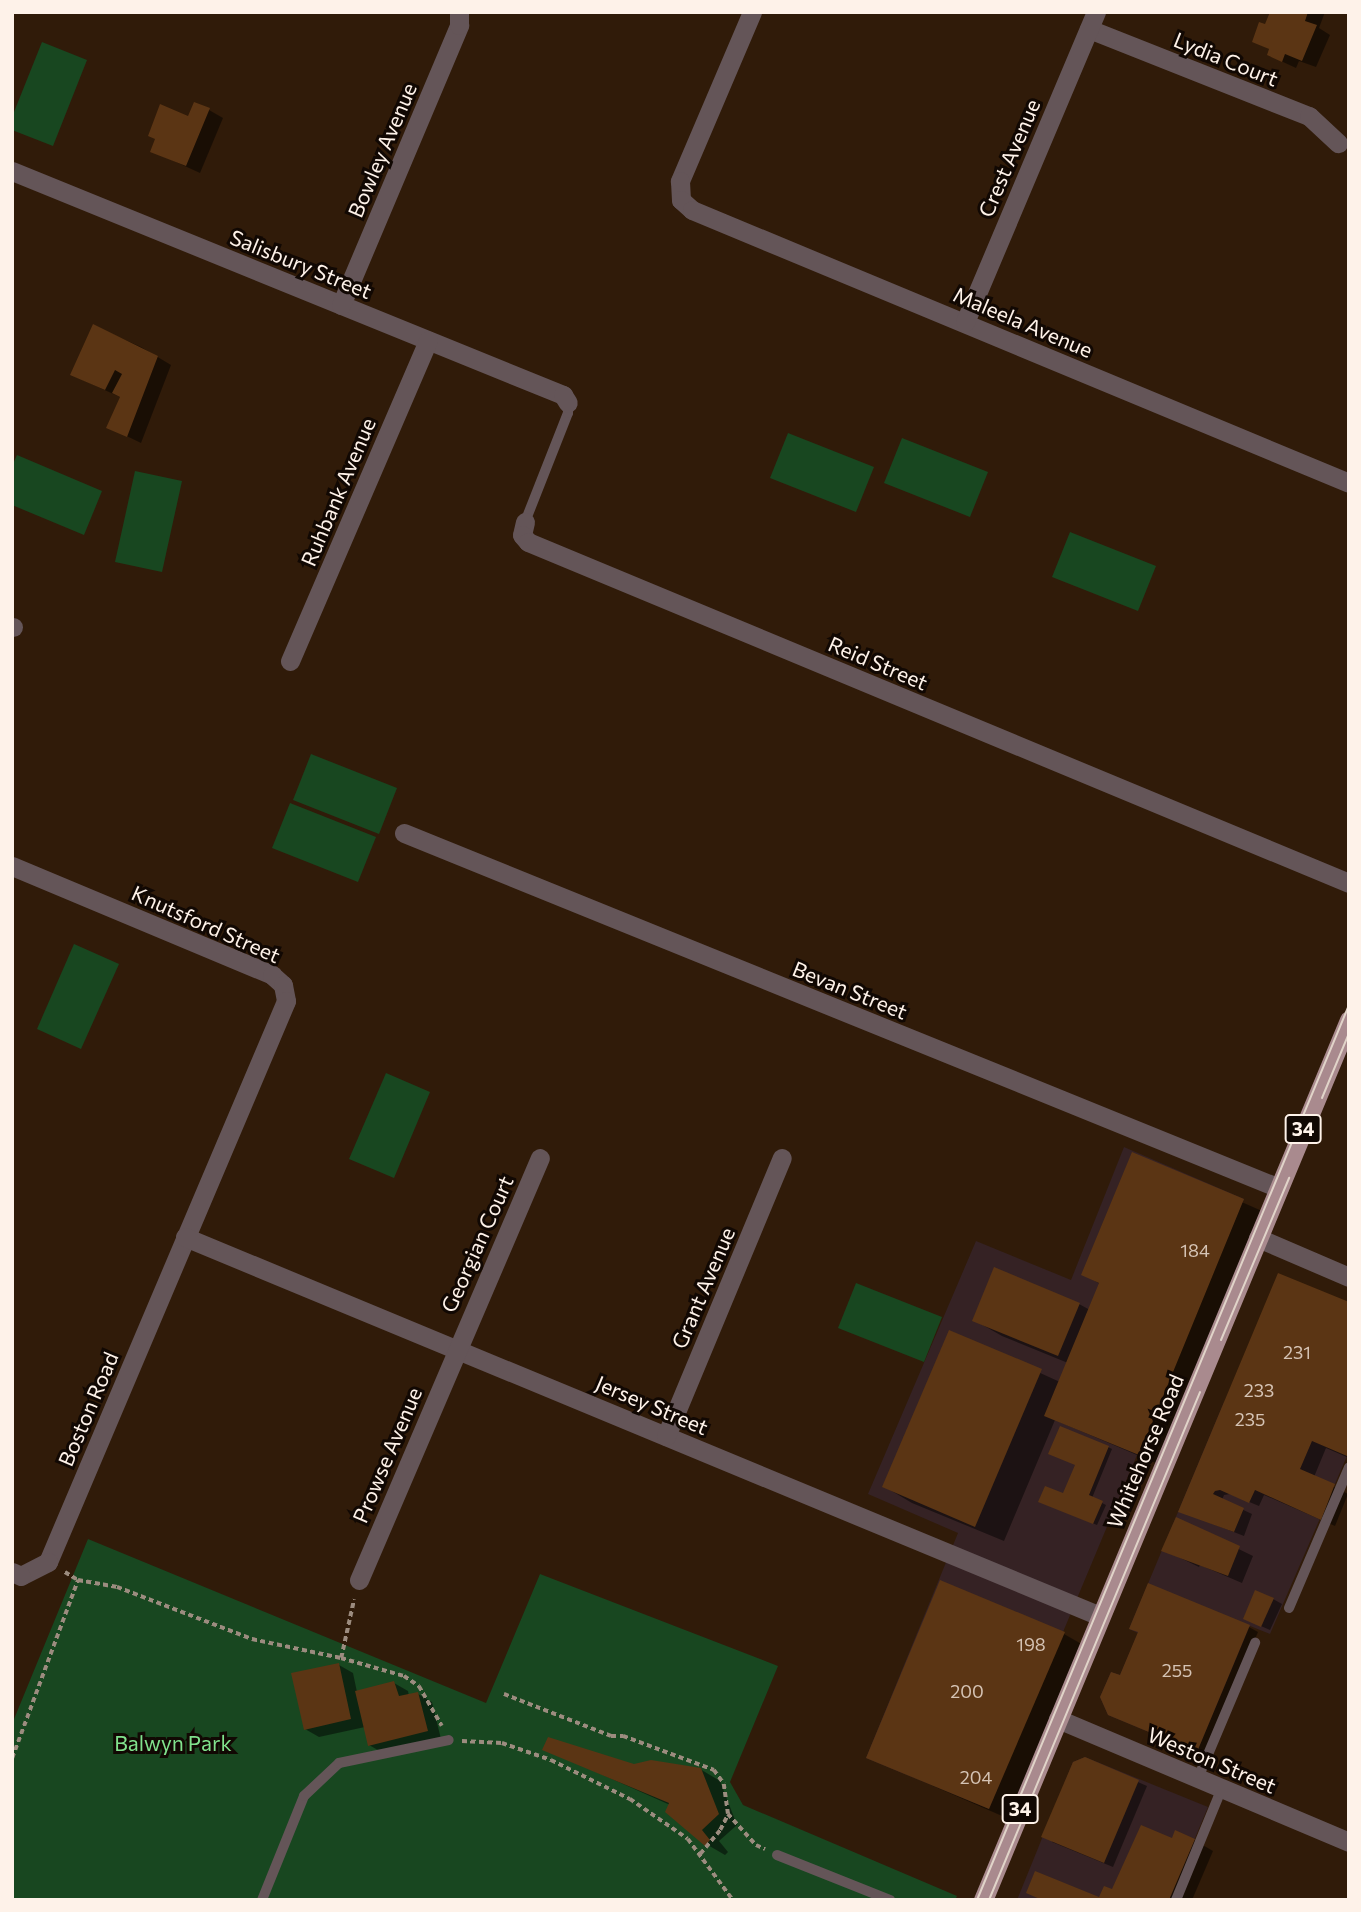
<!DOCTYPE html>
<style>
body{margin:0}
#map{position:relative;width:1361px;height:1912px;overflow:hidden;background:#301b09;font-family:Commissioner,sans-serif}
div>[style]{position:absolute}
[style*='--x']{left:calc(var(--x)*1px);top:calc(var(--y)*1px);width:calc(var(--w)*1px);rotate:calc(var(--a)*1deg)}
.commercial>*{inset:0;background:#352224}
.green>*{inset:0;background:#184720}
.shadow>*{inset:0;background:#0007}
.building>*{inset:0;background:#5b3514}
.path>*{height:3.5px;margin-top:-1.75px;transform-origin:0;background:repeating-linear-gradient(90deg,#9c8c7f 0 5px,transparent 0 8.5px)}
.service>*{height:10px;margin:-5px;padding:0 5px;transform-origin:5px;border-radius:5px;background:#645558}
.minor>*{height:19px;margin:-9.5px;padding:0 9.5px;transform-origin:9.5px;border-radius:9.5px;background:#645558}
.primary>*{height:19px;margin:-9.5px;padding:0 9.5px;transform-origin:9.5px;border-radius:9.5px;background:#a98a8e}
.tram>*{height:2px;margin:-1px;padding:0 1px;transform-origin:1px;border-radius:1px;background:#e1d4c9}
span{translate:-50% -50%;white-space:nowrap;text-align:center;line-height:1.15;-webkit-text-stroke:6px #110803;paint-order:stroke}
.number-label{font-size:18px;color:#d5c3b4}
.number-label span{-webkit-text-stroke-width:0}
.shield-label span{padding:2px 5px;background:#110803;border:2px solid;border-radius:5px;-webkit-text-stroke-width:0}
.shield-label{font-size:19px;color:#fef2e9;font-weight:700}
.street-label{font-size:21px;color:#fef2e9}
.park-label{font-size:21px;color:#81e28d}
.frame{position:absolute;inset:0;border:14px solid #fef2e9;pointer-events:none}
</style>
<div id="map">
<div class="commercial">
<i style="clip-path:polygon(1124px 1147px,1244px 1199px,989px 1809px,866px 1758px,958px 1533px,868px 1494px,976px 1241px,1071px 1280px)"></i>
<i style="clip-path:polygon(1224px 1402px,1347px 1456px,1270px 1634px,1250px 1626px,1197px 1752px,1108px 1715px,1100px 1697px,1111px 1672px,1120px 1675px,1138px 1633px,1129px 1629px)"></i>
<i style="clip-path:polygon(1085px 1757px,1208px 1807px,1169px 1900px,1017px 1900px,1073px 1762px)"></i>
</div>
<div class="green">
<i style="clip-path:polygon(42px 42px,87px 60px,53px 146px,12px 130px,12px 117px)"></i>
<i style="clip-path:polygon(788px 433px,874px 467px,856px 512px,770px 478px)"></i>
<i style="clip-path:polygon(902px 438px,988px 472px,970px 517px,884px 483px)"></i>
<i style="clip-path:polygon(17px 455px,102px 491px,84px 535px,12px 505px,12px 466px)"></i>
<i style="clip-path:polygon(135px 471px,182px 481px,162px 572px,115px 562px)"></i>
<i style="clip-path:polygon(1070px 532px,1156px 566px,1138px 611px,1052px 577px)"></i>
<i style="clip-path:polygon(311px 754px,397px 788px,379px 834px,293px 800px)"></i>
<i style="clip-path:polygon(290px 803px,376px 837px,358px 882px,272px 848px)"></i>
<i style="clip-path:polygon(74px 944px,119px 964px,81px 1049px,37px 1029px)"></i>
<i style="clip-path:polygon(386px 1073px,430px 1092px,394px 1178px,349px 1159px)"></i>
<i style="clip-path:polygon(856px 1283px,942px 1317px,924px 1362px,838px 1328px)"></i>
<i style="clip-path:polygon(88px 1539px,486px 1703px,540px 1574px,778px 1666px,730px 1782px,743px 1805px,957px 1896px,955px 1900px,12px 1900px,12px 1724px)"></i>
</div>
<div class="shadow">
<i style="clip-path:polygon(1271px 12px,1325px 12px,1319px 28px,1330px 35px,1316px 67px,1299px 61px,1296px 68px,1283px 62px,1269px 54px,1271px 50px,1254px 41px,1266px 27px)"></i>
<i style="clip-path:polygon(209px 110px,223px 118px,200px 173px,152px 151px,157px 139px)"></i>
<i style="clip-path:polygon(94px 326px,141px 347px,171px 365px,141px 443px,108px 427px,122px 398px,72px 375px)"></i>
<i style="clip-path:polygon(1133px 1154px,1262px 1211px,1158px 1464px,1055px 1420px,1004px 1541px,912px 1503px,885px 1487px,950px 1332px,1060px 1382px,1068px 1363px,1002px 1336px,974px 1320px,1079px 1304px,1090px 1310px,1100px 1284px,1083px 1274px)"></i>
<i style="clip-path:polygon(1349px 1304px,1349px 1458px,1326px 1448px,1314px 1477px,1348px 1494px,1335px 1526px,1264px 1495px,1259px 1506px,1230px 1494px,1224px 1495px,1222px 1500px,1252px 1514px,1244px 1536px,1180px 1511px)"></i>
<i style="clip-path:polygon(1108px 1447px,1112px 1449px,1092px 1498px,1106px 1505px,1097px 1525px,1044px 1503px,1064px 1496px)"></i>
<i style="clip-path:polygon(1177px 1519px,1253px 1556px,1242px 1583px,1200px 1565px,1199px 1567px,1164px 1550px)"></i>
<i style="clip-path:polygon(1273px 1599px,1282px 1604px,1270px 1630px,1254px 1623px)"></i>
<i style="clip-path:polygon(1249px 1627px,1258px 1632px,1206px 1756px,1109px 1714px)"></i>
<i style="clip-path:polygon(1064px 1634px,1092px 1650px,1009px 1819px,869px 1758px)"></i>
<i style="clip-path:polygon(339px 1665px,353px 1673px,357px 1692px,394px 1683px,408px 1691px,409px 1696px,418px 1694px,432px 1702px,441px 1739px,383px 1753px,369px 1745px,365px 1727px,319px 1737px,305px 1729px)"></i>
<i style="clip-path:polygon(545px 1749px,634px 1765px,700px 1769px,720px 1781px,737px 1825px,719px 1841px,728px 1852px,725px 1855px,706px 1844px,670px 1805px)"></i>
<i style="clip-path:polygon(1085px 1759px,1147px 1786px,1113px 1867px,1052px 1842px)"></i>
<i style="clip-path:polygon(1173px 1840px,1194px 1840px,1213px 1851px,1192px 1900px,1101px 1900px)"></i>
</div>
<div class="building">
<i style="clip-path:polygon(1270px 12px,1308px 12px,1305px 21px,1317px 25px,1302px 61px,1285px 54px,1282px 62px,1267px 55px,1269px 49px,1252px 42px,1259px 22px,1265px 24px)"></i>
<i style="clip-path:polygon(194px 102px,210px 108px,186px 166px,150px 152px,155px 139px,148px 136px,160px 104px,188px 116px)"></i>
<i style="clip-path:polygon(93px 324px,158px 356px,127px 437px,106px 428px,120px 397px,112px 393px,122px 374px,115px 370px,105px 390px,70px 375px)"></i>
<i style="clip-path:polygon(1132px 1152px,1244px 1199px,1139px 1455px,1044px 1416px,1099px 1283px,1081px 1275px)"></i>
<i style="clip-path:polygon(994px 1267px,1080px 1303px,1058px 1356px,972px 1321px)"></i>
<i style="clip-path:polygon(1278px 1273px,1349px 1302px,1349px 1453px,1347px 1456px,1312px 1441px,1300px 1469px,1335px 1484px,1321px 1520px,1255px 1490px,1249px 1503px,1220px 1490px,1215px 1491px,1213px 1494px,1244px 1508px,1234px 1532px,1178px 1512px)"></i>
<i style="clip-path:polygon(949px 1330px,1042px 1369px,975px 1527px,882px 1487px)"></i>
<i style="clip-path:polygon(1060px 1426px,1109px 1446px,1089px 1495px,1103px 1501px,1093px 1524px,1038px 1502px,1045px 1486px,1063px 1493px,1075px 1465px,1048px 1454px)"></i>
<i style="clip-path:polygon(1176px 1517px,1240px 1546px,1228px 1576px,1161px 1551px)"></i>
<i style="clip-path:polygon(940px 1580px,1065px 1632px,989px 1809px,866px 1758px)"></i>
<i style="clip-path:polygon(1148px 1583px,1250px 1625px,1197px 1752px,1108px 1715px,1100px 1697px,1111px 1672px,1120px 1675px,1138px 1632px,1129px 1629px)"></i>
<i style="clip-path:polygon(1255px 1590px,1274px 1598px,1261px 1627px,1243px 1619px)"></i>
<i style="clip-path:polygon(339px 1663px,351px 1719px,304px 1730px,291px 1673px)"></i>
<i style="clip-path:polygon(394px 1681px,399px 1696px,418px 1692px,428px 1731px,368px 1746px,355px 1691px)"></i>
<i style="clip-path:polygon(548px 1737px,634px 1764px,651px 1760px,701px 1768px,719px 1814px,702px 1830px,710px 1840px,705px 1846px,665px 1812px,669px 1803px,542px 1750px)"></i>
<i style="clip-path:polygon(1085px 1757px,1139px 1780px,1104px 1863px,1041px 1837px,1073px 1762px)"></i>
<i style="clip-path:polygon(1141px 1825px,1172px 1838px,1175px 1830px,1195px 1839px,1169px 1900px,1042px 1900px,1026px 1893px,1035px 1871px,1099px 1897px,1104px 1886px,1112px 1889px)"></i>
</div>
<div class="path">
<i style="--x:65;--y:1572;--w:15;--a:32"></i>
<i style="--x:341;--y:1658;--w:60;--a:-77.6"></i>
<i style="--x:504;--y:1694;--w:115;--a:21.4"></i>
<i style="--x:611;--y:1736;--w:12;--a:0"></i>
<i style="--x:623;--y:1736;--w:97;--a:20.5"></i>
<i style="--x:714;--y:1770;--w:17;--a:54"></i>
<i style="--x:724;--y:1784;--w:30;--a:82"></i>
<i style="--x:728;--y:1814;--w:42;--a:47.9"></i>
<i style="--x:756;--y:1845;--w:10;--a:24"></i>
<i style="--x:462;--y:1741;--w:40;--a:2.9"></i>
<i style="--x:502;--y:1743;--w:52;--a:19.1"></i>
<i style="--x:551;--y:1760;--w:88;--a:26.3"></i>
<i style="--x:630;--y:1799;--w:70;--a:34.6"></i>
<i style="--x:688;--y:1839;--w:76;--a:53.6"></i>
<i style="--x:12;--y:1758;--w:190;--a:-69.7"></i>
<i style="--x:78;--y:1580;--w:40;--a:10"></i>
<i style="--x:117;--y:1587;--w:145;--a:21.1"></i>
<i style="--x:252;--y:1639;--w:91;--a:12.1"></i>
<i style="--x:341;--y:1658;--w:66;--a:15.9"></i>
<i style="--x:404;--y:1676;--w:18;--a:34"></i>
<i style="--x:419;--y:1686;--w:46;--a:60.1"></i>
<i style="--x:700;--y:1854;--w:31;--a:-50"></i>
<i style="--x:720;--y:1830;--w:18;--a:-63"></i>
</div>
<div class="service">
<i style="--x:525;--y:522;--w:117;--a:-68.5"></i>
<i style="--x:568;--y:413;--w:10;--a:-90"></i>
<i style="--x:1289;--y:1608;--w:153;--a:-66.9"></i>
<i style="--x:1198;--y:1778;--w:147;--a:-67.1"></i>
<i style="--x:777;--y:1855;--w:122;--a:21.7"></i>
<i style="--x:262;--y:1900;--w:112;--a:-68"></i>
<i style="--x:304;--y:1796;--w:48;--a:-43.3"></i>
<i style="--x:339;--y:1763;--w:112;--a:-11.8"></i>
<i style="--x:1176;--y:1900;--w:121;--a:-67.7"></i>
</div>
<div class="minor">
<i style="--x:752;--y:12;--w:184;--a:113.1"></i>
<i style="--x:680;--y:181;--w:19;--a:87"></i>
<i style="--x:681;--y:200;--w:15;--a:42"></i>
<i style="--x:692;--y:210;--w:711;--a:22.56"></i>
<i style="--x:1089;--y:29;--w:237;--a:21.6"></i>
<i style="--x:1309;--y:116;--w:40;--a:43"></i>
<i style="--x:12;--y:171;--w:595;--a:22.12"></i>
<i style="--x:563;--y:395;--w:9;--a:58"></i>
<i style="--x:341;--y:305;--w:304;--a:-67.1"></i>
<i style="--x:459;--y:25;--w:13;--a:-90"></i>
<i style="--x:965;--y:322;--w:337;--a:-67.1"></i>
<i style="--x:525;--y:522;--w:13;--a:103"></i>
<i style="--x:522;--y:535;--w:9;--a:49"></i>
<i style="--x:528;--y:542;--w:889;--a:22.56"></i>
<i style="--x:12;--y:627;--w:1;--a:0"></i>
<i style="--x:290;--y:661;--w:349;--a:-66.7"></i>
<i style="--x:404;--y:833;--w:944;--a:22.08"></i>
<i style="--x:12;--y:866;--w:282;--a:22.7"></i>
<i style="--x:272;--y:975;--w:15;--a:42"></i>
<i style="--x:283;--y:985;--w:16;--a:79"></i>
<i style="--x:286;--y:1001;--w:609;--a:112.99"></i>
<i style="--x:48;--y:1562;--w:30;--a:153"></i>
<i style="--x:21;--y:1576;--w:10;--a:-156"></i>
<i style="--x:185;--y:1237;--w:990;--a:22.5"></i>
<i style="--x:1258;--y:1238;--w:99;--a:23.2"></i>
<i style="--x:666;--y:1436;--w:301;--a:-67.4"></i>
<i style="--x:359;--y:1580;--w:459;--a:-66.8"></i>
<i style="--x:1058;--y:1719;--w:316;--a:22.9"></i>
</div>
<div class="primary">
<i style="--x:983;--y:1900;--w:953;--a:-67.42"></i>
</div>
<div class="tram">
<i style="--x:1322;--y:1098;--w:70;--a:-67.4"></i>
<i style="--x:1221;--y:1340;--w:176;--a:-67.2"></i>
<i style="--x:977;--y:1900;--w:969;--a:-67.43"></i>
<i style="--x:989;--y:1900;--w:550;--a:-67.44"></i>
</div>
<div class="number-label">
<span style="left:1195px;top:1250px">184</span>
<span style="left:1297px;top:1352px">231</span>
<span style="left:1259px;top:1390px">233</span>
<span style="left:1250px;top:1419px">235</span>
<span style="left:1031px;top:1644px">198</span>
<span style="left:1177px;top:1670px">255</span>
<span style="left:967px;top:1691px">200</span>
<span style="left:976px;top:1777px">204</span>
</div>
<div class="shield-label">
<span style="left:1303px;top:1129px">34</span>
<span style="left:1020px;top:1809px">34</span>
</div>
<div class="street-label">
<span style="left:1226px;top:59px;rotate:22deg">Lydia Court</span>
<span style="left:382px;top:150px;rotate:-67deg">Bowley Avenue</span>
<span style="left:1009px;top:158px;rotate:-67deg">Crest Avenue</span>
<span style="left:301px;top:264px;rotate:22deg">Salisbury Street</span>
<span style="left:1023px;top:322px;rotate:23deg">Maleela Avenue</span>
<span style="left:338px;top:492px;rotate:-67deg">Ruhbank Avenue</span>
<span style="left:878px;top:663px;rotate:23deg">Reid Street</span>
<span style="left:206px;top:924px;rotate:24deg">Knutsford Street</span>
<span style="left:850px;top:990px;rotate:22deg">Bevan Street</span>
<span style="left:477px;top:1244px;rotate:-66deg">Georgian Court</span>
<span style="left:703px;top:1288px;rotate:-67deg">Grant Avenue</span>
<span style="left:652px;top:1405px;rotate:23deg">Jersey Street</span>
<span style="left:88px;top:1409px;rotate:-67deg">Boston Road</span>
<span style="left:1145px;top:1451px;rotate:-67deg">Whitehorse Road</span>
<span style="left:387px;top:1455px;rotate:-67deg">Prowse Avenue</span>
<span style="left:1212px;top:1760px;rotate:23deg">Weston Street</span>
</div>
<div class="park-label">
<span style="left:173px;top:1743px">Balwyn Park</span>
</div>
<div class="frame"></div>
</div>
